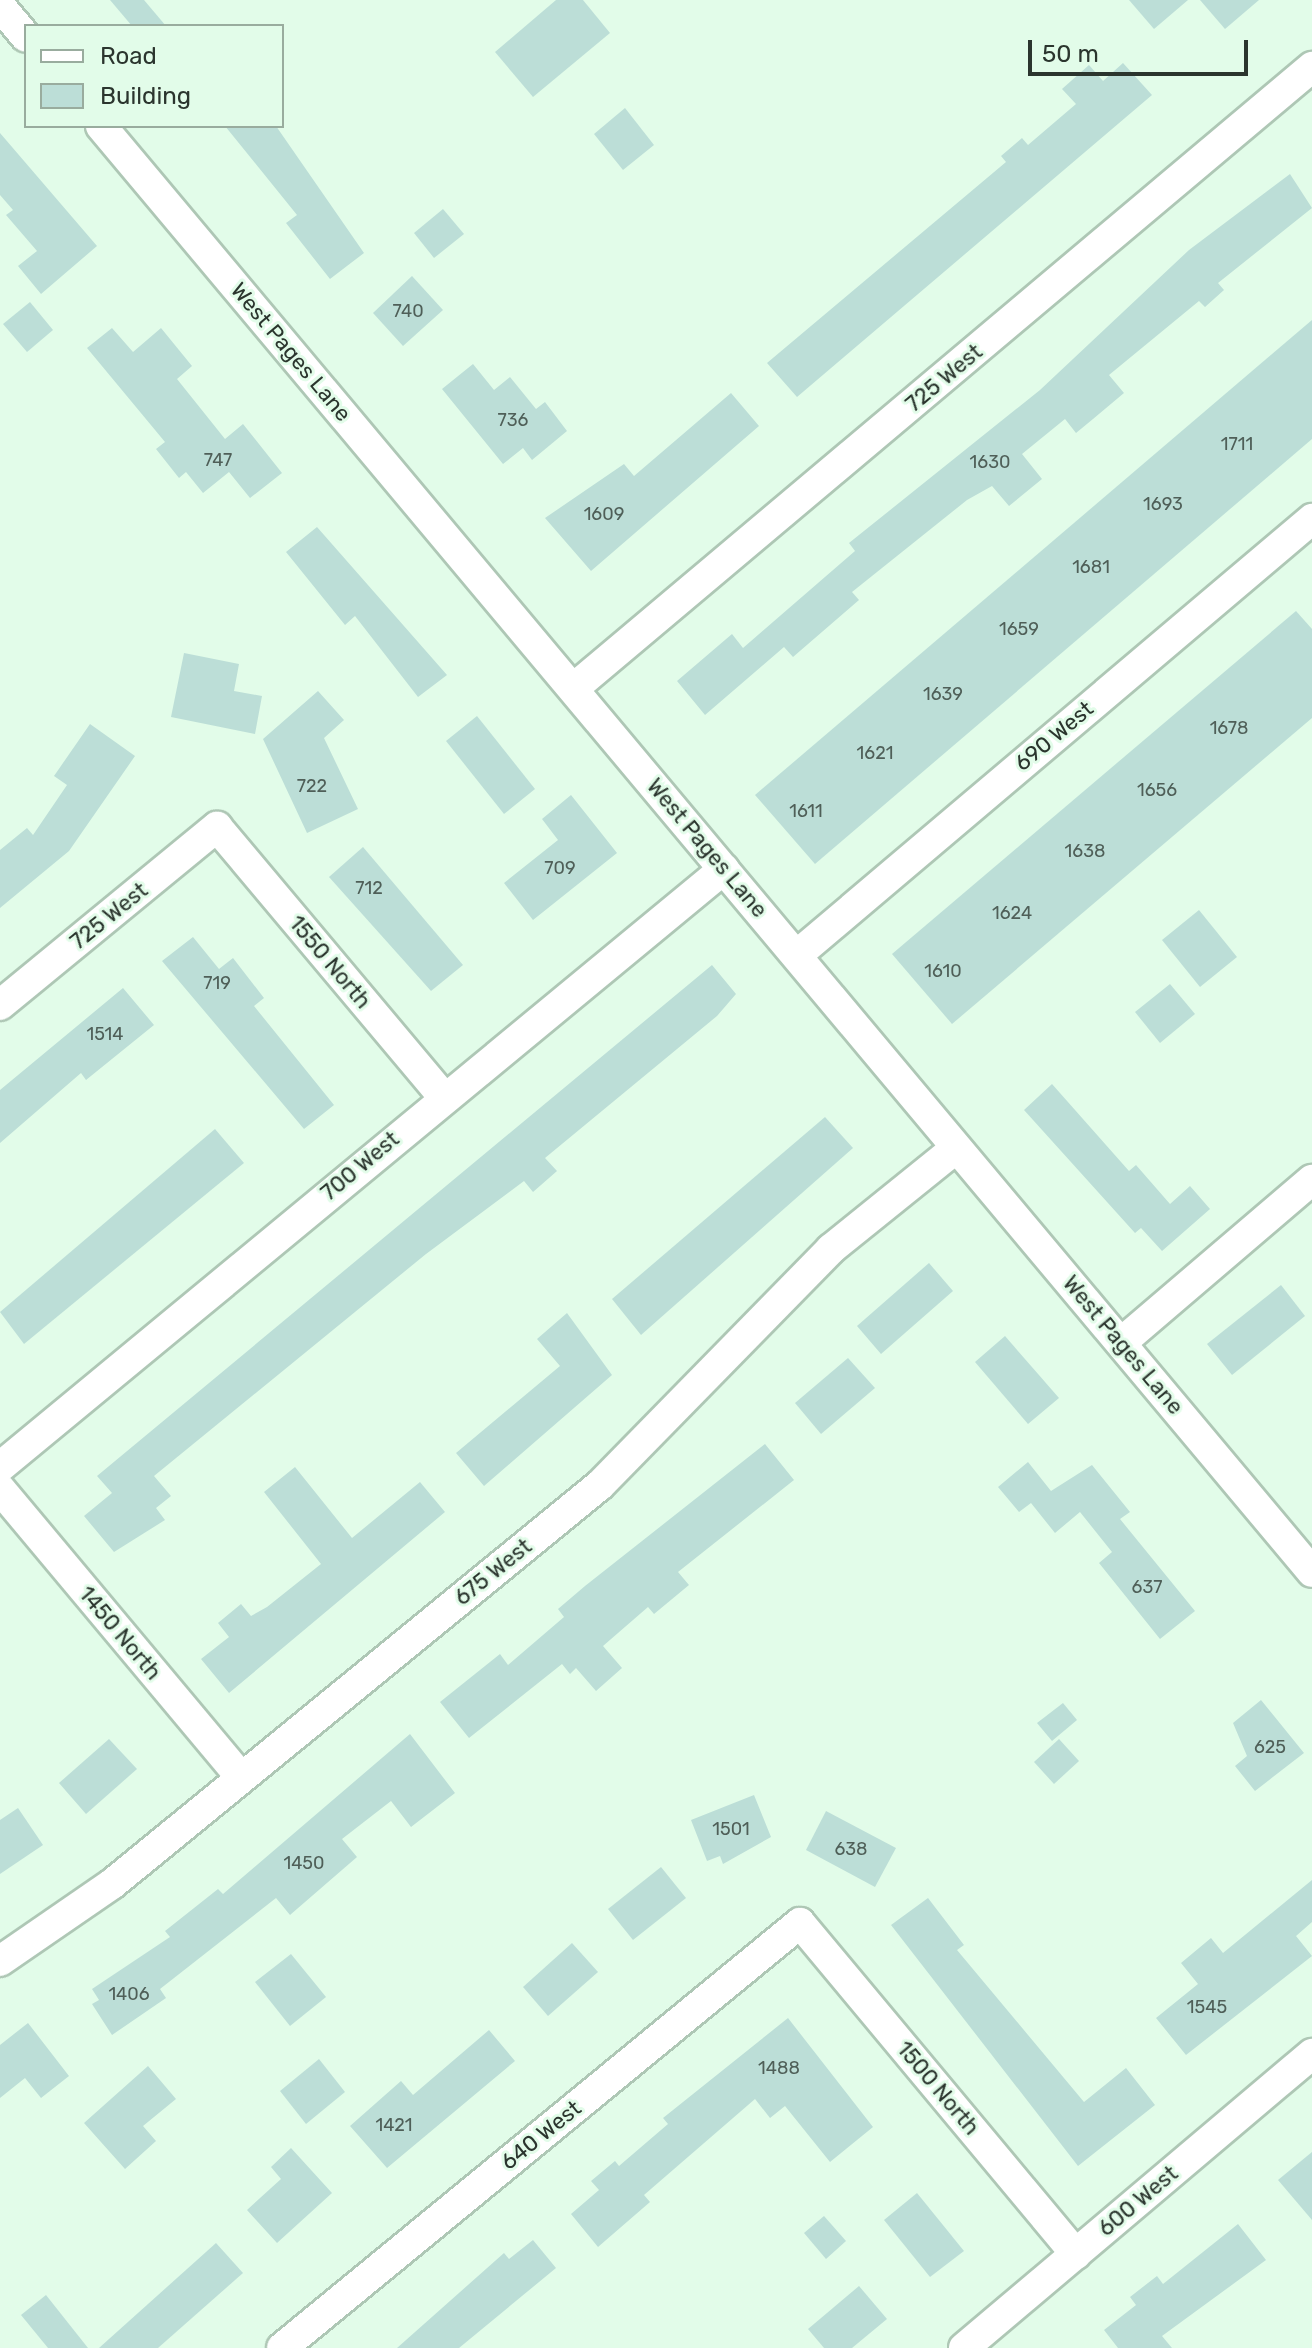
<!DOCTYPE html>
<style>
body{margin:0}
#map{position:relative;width:1312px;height:2348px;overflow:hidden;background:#e2fce9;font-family:Rubik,sans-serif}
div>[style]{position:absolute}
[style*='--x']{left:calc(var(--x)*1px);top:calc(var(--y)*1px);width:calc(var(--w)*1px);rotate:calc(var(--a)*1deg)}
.building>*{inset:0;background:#bcded7}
.roads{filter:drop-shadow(2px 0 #aec7b5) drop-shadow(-2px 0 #aec7b5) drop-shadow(0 2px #aec7b5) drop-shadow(0 -2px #aec7b5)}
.minor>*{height:30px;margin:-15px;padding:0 15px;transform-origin:15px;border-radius:15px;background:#fff}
span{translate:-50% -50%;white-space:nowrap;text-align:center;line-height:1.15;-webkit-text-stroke:6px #e2fce9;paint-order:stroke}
.number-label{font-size:18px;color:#4f5f58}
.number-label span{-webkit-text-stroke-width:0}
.street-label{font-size:22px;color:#2b352e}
.legend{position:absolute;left:24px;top:24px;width:260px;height:104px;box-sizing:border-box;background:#e2fce9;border:2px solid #99ac9e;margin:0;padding:10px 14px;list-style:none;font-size:24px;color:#2b352e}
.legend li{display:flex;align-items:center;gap:16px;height:40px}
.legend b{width:40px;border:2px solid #99ac9e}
.scale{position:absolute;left:1028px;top:40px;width:220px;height:36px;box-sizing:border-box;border:4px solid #2b352e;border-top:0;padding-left:10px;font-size:24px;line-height:28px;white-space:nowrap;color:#2b352e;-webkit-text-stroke:6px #e2fce9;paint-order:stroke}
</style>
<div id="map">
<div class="building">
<i style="clip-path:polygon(110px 0,144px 0,166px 26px,132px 26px)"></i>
<i style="clip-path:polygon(556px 0,583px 0,610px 33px,533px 97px,495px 52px)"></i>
<i style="clip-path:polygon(1129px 0,1188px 0,1154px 29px)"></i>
<i style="clip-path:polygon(1200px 0,1259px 0,1225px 29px)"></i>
<i style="clip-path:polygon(1123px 63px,1152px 95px,797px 397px,767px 363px,1006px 162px,1001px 156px,1022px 138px,1028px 145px,1076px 104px,1062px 89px,1089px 65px,1103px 81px)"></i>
<i style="clip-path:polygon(625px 108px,654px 145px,623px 170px,594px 134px)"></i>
<i style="clip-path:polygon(225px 126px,276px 126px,364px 253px,330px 279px,286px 223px,297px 215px)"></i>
<i style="clip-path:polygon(0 133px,97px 246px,41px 294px,18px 266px,37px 251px,6px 215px,13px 210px,0 195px)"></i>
<i style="clip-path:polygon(1290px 174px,1312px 208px,1218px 283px,1224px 290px,1205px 307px,1199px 301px,1109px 375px,1124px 393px,1093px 419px,1076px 433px,1065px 419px,1022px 454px,1042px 479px,1009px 506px,992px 486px,967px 500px,852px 592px,859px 600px,793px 657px,784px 647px,705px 715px,677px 681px,732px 634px,743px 648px,855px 551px,849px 543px,1040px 390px,1189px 250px)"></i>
<i style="clip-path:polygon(443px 209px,464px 234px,434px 258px,414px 233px)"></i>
<i style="clip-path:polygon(412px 276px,443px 310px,403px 346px,373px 313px)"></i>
<i style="clip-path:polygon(30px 302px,53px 330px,27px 352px,3px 324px)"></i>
<i style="clip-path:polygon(1312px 320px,1312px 439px,815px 864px,755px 795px)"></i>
<i style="clip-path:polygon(112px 328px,133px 352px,161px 328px,192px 366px,177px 379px,225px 439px,243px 424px,282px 473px,250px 498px,229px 472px,203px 493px,186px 472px,179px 478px,156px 449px,165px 442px,87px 348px)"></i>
<i style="clip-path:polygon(473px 364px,494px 390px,510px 377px,536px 409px,545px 402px,567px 431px,532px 460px,523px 448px,503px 464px,442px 389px)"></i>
<i style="clip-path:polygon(731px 393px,759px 426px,591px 571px,545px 518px,624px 464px,634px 476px)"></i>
<i style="clip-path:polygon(317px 527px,447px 675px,418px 697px,355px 616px,345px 625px,286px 552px)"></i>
<i style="clip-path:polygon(1296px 611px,1312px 629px,1312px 718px,952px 1024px,892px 954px)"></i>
<i style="clip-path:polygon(184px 653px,239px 664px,234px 691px,262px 696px,255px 734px,171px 717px)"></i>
<i style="clip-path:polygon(318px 691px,344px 720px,324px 738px,358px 809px,307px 833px,263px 739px)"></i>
<i style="clip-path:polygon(477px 716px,535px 789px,504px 814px,446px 741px)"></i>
<i style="clip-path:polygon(90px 724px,135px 756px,69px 851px,0 908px,0 850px,27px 828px,33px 835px,67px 785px,54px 776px)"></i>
<i style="clip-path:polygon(571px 795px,617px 853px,533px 920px,504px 883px,558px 840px,542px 819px)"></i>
<i style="clip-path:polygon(363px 847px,463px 965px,431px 991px,329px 877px)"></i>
<i style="clip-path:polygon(1199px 910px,1237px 957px,1200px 987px,1162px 940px)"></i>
<i style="clip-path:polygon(193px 937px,219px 969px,233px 958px,264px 998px,254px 1006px,334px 1105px,304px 1129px,162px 961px)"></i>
<i style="clip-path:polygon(712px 965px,736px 994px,717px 1016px,545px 1158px,557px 1171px,533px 1192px,524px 1181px,426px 1254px,154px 1476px,171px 1496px,156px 1508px,165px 1520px,114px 1552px,84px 1516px,112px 1493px,97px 1476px)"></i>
<i style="clip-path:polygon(1170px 984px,1195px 1014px,1160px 1043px,1135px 1012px)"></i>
<i style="clip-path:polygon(123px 988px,154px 1025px,86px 1080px,81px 1073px,0 1143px,0 1090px)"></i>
<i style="clip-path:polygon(1052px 1084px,1129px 1171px,1136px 1165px,1170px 1204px,1190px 1186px,1210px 1209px,1162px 1251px,1141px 1228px,1135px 1233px,1024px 1110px)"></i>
<i style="clip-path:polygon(825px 1117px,853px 1148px,641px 1335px,612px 1299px)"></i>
<i style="clip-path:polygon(215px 1129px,244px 1163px,24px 1344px,0 1312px)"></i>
<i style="clip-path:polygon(929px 1263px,953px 1291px,881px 1354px,857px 1326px)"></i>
<i style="clip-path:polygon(1281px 1285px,1305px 1316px,1232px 1375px,1207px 1344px)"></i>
<i style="clip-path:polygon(567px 1313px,612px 1375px,484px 1486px,456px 1453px,560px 1366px,537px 1339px)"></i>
<i style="clip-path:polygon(1005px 1336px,1059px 1398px,1028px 1424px,975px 1362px)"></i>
<i style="clip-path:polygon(848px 1358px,875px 1388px,821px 1434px,795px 1403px)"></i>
<i style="clip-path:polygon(765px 1444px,794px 1480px,678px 1572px,689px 1585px,654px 1614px,648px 1607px,603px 1646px,622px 1668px,596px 1691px,576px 1668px,570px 1674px,562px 1664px,469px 1738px,440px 1702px,500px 1654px,508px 1665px,564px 1617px,558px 1609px,585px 1586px)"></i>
<i style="clip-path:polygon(1028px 1462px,1051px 1491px,1092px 1465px,1130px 1512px,1120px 1519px,1195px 1611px,1160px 1639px,1099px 1563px,1112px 1552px,1080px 1512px,1055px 1533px,1031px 1503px,1019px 1512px,998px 1487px)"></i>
<i style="clip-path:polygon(295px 1467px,352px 1538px,420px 1482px,445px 1512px,229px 1693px,201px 1659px,229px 1637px,218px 1623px,241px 1604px,251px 1616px,267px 1607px,321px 1564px,264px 1492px)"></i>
<i style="clip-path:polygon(1261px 1700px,1304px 1753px,1255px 1791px,1235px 1766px,1247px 1756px,1233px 1723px)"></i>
<i style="clip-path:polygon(1063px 1703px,1077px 1720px,1052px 1741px,1037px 1723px)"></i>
<i style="clip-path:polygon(410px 1734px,455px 1793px,411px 1827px,391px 1801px,342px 1839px,357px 1857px,290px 1915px,276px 1898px,160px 1989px,166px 1998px,112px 2035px,92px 2004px,99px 2000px,92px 1989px,170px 1937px,165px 1931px,218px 1889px,223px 1894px)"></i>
<i style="clip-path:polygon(109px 1739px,137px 1769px,86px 1814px,59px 1783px)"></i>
<i style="clip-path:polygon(1059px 1739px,1079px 1761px,1054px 1784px,1034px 1762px)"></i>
<i style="clip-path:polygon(754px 1795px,771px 1837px,723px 1864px,720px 1856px,707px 1861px,691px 1820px)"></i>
<i style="clip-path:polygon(18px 1808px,43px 1845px,0 1874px,0 1820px)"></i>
<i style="clip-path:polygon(826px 1811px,896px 1848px,875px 1887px,806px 1850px)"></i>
<i style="clip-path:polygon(661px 1867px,686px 1898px,633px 1940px,608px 1909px)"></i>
<i style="clip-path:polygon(1312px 1880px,1312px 1922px,1296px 1936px,1312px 1956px,1186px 2055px,1156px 2018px,1198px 1984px,1181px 1963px,1211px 1938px,1223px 1953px)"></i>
<i style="clip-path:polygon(928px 1898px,964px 1945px,957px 1950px,1084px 2102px,1126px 2068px,1155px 2105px,1078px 2166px,891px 1925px)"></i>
<i style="clip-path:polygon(572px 1943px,598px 1972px,548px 2016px,523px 1987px)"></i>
<i style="clip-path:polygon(291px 1954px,326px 1997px,290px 2026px,255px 1982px)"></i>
<i style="clip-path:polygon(788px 2018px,873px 2127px,830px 2162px,785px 2106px,770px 2118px,755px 2099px,644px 2195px,650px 2202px,598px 2247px,571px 2214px,599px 2190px,591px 2181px,615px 2161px,619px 2166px,668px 2124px,663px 2118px)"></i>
<i style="clip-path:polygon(28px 2023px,69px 2076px,41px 2098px,25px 2078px,0 2098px,0 2045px)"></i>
<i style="clip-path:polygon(489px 2030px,515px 2061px,387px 2168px,350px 2126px,401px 2081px,413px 2095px)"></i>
<i style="clip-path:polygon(319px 2059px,345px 2092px,306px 2124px,280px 2091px)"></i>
<i style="clip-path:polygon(148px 2066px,176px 2099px,143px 2126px,156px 2141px,125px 2169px,84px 2123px)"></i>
<i style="clip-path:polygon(291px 2148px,332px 2193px,277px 2243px,247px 2210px,281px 2179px,271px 2167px)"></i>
<i style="clip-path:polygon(1312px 2152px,1312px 2220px,1278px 2180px)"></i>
<i style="clip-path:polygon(917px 2193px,964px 2251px,930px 2277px,884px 2220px)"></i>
<i style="clip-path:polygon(824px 2216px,846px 2241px,826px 2259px,804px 2233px)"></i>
<i style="clip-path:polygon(1238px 2224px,1266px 2260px,1162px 2336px,1172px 2348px,1118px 2348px,1104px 2330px,1136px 2305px,1130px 2297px,1157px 2276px,1163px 2284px)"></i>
<i style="clip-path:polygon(533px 2240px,556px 2268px,459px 2348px,397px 2348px,504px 2253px,509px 2259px)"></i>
<i style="clip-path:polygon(216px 2243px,243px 2273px,158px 2348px,99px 2348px)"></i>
<i style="clip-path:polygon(859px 2286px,887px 2319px,852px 2348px,824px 2348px,808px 2329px)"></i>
<i style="clip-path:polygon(46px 2295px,88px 2348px,48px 2348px,21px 2315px)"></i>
</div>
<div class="roads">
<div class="minor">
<i style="--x:0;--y:6;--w:40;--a:50"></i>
<i style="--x:101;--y:126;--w:1886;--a:50.05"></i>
<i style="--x:574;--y:688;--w:965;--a:-40.08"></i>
<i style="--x:797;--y:955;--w:675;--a:-40.25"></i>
<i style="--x:0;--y:1005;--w:281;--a:-39.4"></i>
<i style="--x:217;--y:827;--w:351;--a:50"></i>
<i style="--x:1122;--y:1342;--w:250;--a:-40.5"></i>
<i style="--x:0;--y:1467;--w:939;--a:-39.56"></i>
<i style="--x:0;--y:1489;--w:374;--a:50.1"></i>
<i style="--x:0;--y:1961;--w:136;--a:-34.5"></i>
<i style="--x:112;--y:1884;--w:630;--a:-39.27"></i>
<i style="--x:600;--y:1485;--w:330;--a:-45.6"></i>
<i style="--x:831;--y:1249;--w:159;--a:-38.9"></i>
<i style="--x:282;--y:2348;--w:670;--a:-39.37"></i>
<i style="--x:800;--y:1923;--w:431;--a:50.2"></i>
<i style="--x:964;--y:2348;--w:456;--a:-40.2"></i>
</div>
</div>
<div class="number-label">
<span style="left:408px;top:311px">740</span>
<span style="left:513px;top:420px">736</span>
<span style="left:1237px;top:444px">1711</span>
<span style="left:218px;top:460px">747</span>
<span style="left:990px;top:462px">1630</span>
<span style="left:1163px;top:504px">1693</span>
<span style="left:604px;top:514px">1609</span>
<span style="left:1091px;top:567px">1681</span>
<span style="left:1019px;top:629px">1659</span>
<span style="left:943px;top:694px">1639</span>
<span style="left:1229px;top:728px">1678</span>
<span style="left:875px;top:753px">1621</span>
<span style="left:312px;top:786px">722</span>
<span style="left:1157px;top:790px">1656</span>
<span style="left:806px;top:811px">1611</span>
<span style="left:1085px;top:851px">1638</span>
<span style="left:560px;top:868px">709</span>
<span style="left:369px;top:888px">712</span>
<span style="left:1012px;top:913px">1624</span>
<span style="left:943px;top:971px">1610</span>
<span style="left:217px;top:983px">719</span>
<span style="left:105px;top:1034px">1514</span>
<span style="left:1147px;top:1587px">637</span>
<span style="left:1270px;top:1747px">625</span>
<span style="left:731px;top:1829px">1501</span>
<span style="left:851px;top:1849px">638</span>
<span style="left:304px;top:1863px">1450</span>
<span style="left:129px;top:1994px">1406</span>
<span style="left:1207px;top:2007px">1545</span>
<span style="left:779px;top:2068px">1488</span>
<span style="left:394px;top:2125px">1421</span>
</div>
<div class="street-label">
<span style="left:291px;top:352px;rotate:50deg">West Pages Lane</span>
<span style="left:944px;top:378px;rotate:-40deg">725 West</span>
<span style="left:1054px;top:736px;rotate:-40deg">690 West</span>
<span style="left:707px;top:848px;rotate:50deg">West Pages Lane</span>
<span style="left:109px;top:916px;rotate:-39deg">725 West</span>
<span style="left:330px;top:962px;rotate:50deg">1550 North</span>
<span style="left:360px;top:1166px;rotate:-40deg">700 West</span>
<span style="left:1123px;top:1345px;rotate:50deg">West Pages Lane</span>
<span style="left:493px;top:1572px;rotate:-39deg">675 West</span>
<span style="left:120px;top:1633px;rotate:50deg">1450 North</span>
<span style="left:938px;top:2088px;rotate:50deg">1500 North</span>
<span style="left:541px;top:2135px;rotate:-39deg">640 West</span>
<span style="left:1138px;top:2201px;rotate:-40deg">600 West</span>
</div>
<ul class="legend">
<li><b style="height:10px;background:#fff"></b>Road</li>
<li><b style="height:22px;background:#bcded7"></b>Building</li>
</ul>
<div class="scale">50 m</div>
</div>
